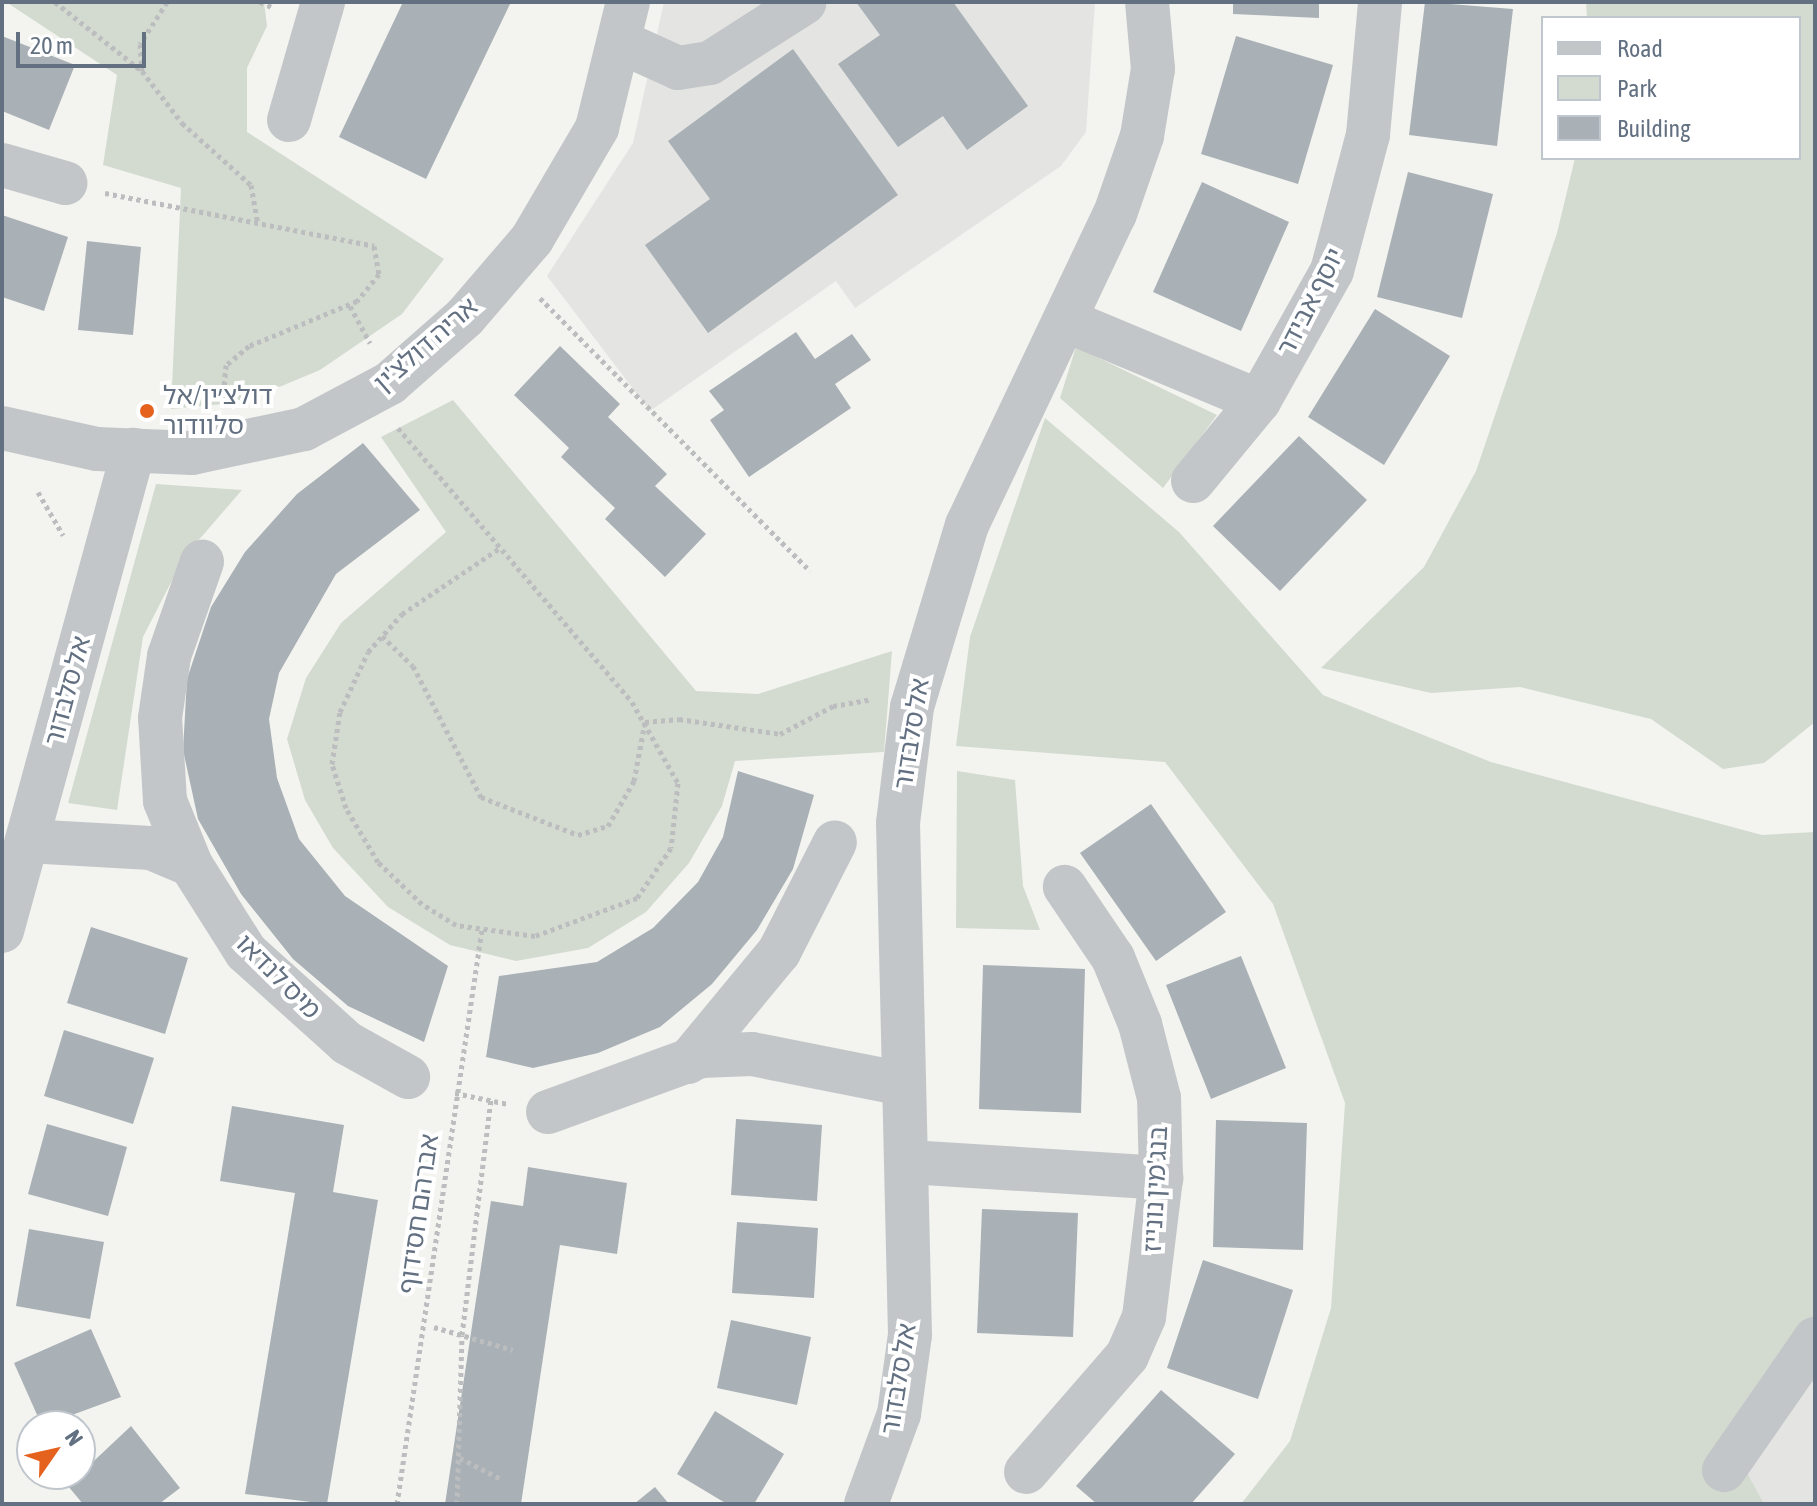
<!DOCTYPE html>
<meta charset="utf-8">
<style>
body{margin:0}
#map{position:relative;width:1817px;height:1506px;overflow:hidden;background:#f3f4ef;font-family:"Asap Condensed","Noto Sans Hebrew",sans-serif}
div>[style]{position:absolute}
[style*='--x']{left:calc(var(--x)*1px);top:calc(var(--y)*1px);width:calc(var(--w)*1px);rotate:calc(var(--a)*1deg)}
.built>*{inset:0;background:#e4e5e3}
.green>*{inset:0;background:#d3dbd0}
.building>*{inset:0;background:#a9b0b6}
.path>*{height:5px;margin-top:-2.5px;transform-origin:0;background:repeating-linear-gradient(90deg,#bcbdbf 0 4px,transparent 0 8px)}
.minor>*{height:44px;margin:-22px;padding:0 22px;transform-origin:22px;border-radius:22px;background:#c3c6c9}
.dots>*{width:22px;height:22px;translate:-50% -50%;box-sizing:border-box;border:4px solid #fff;border-radius:50%}
span{translate:-50% -50%;white-space:nowrap;text-align:center;line-height:1.15;-webkit-text-stroke:8px #fff;paint-order:stroke}
.street-label{font-size:26px;color:#627081}
.poi-label{font-size:26px;color:#627081}
.left{translate:0 -50%;text-align:left}
.frame{position:absolute;inset:0;border:4px solid #627081;pointer-events:none}
.legend{position:absolute;left:1541px;top:16px;width:260px;height:144px;box-sizing:border-box;background:#fff;border:2px solid #c0c6cd;margin:0;padding:10px 14px;list-style:none;font-size:24px;color:#627081}
.legend li{display:flex;align-items:center;gap:16px;height:40px}
.legend b{width:40px;border:2px solid #c0c6cd}
.north{position:absolute;left:16px;top:1410px;width:80px;height:80px;box-sizing:border-box;background:#fff;border:2px solid #c0c6cd;border-radius:50%;rotate:56deg;font-size:22px;font-weight:700;line-height:32px;text-align:center;color:#627081}
.north::after{content:'';display:block;margin:auto;width:28px;height:36px;background:#e5611e;clip-path:polygon(50% 0,100% 100%,50% 72%,0 100%)}
.scale{position:absolute;left:16px;top:32px;width:130px;height:36px;box-sizing:border-box;border:4px solid #627081;border-top:0;padding-left:10px;font-size:24px;line-height:28px;white-space:nowrap;color:#627081;-webkit-text-stroke:6px #fff;paint-order:stroke}
</style>
<div id="map">
<div class="built">
<i style="clip-path:polygon(664px 2px,1095px 2px,1086px 132px,1061px 166px,855px 308px,836px 281px,650px 411px,547px 276px,633px 143px)"></i>
<i style="clip-path:polygon(1815px 1291px,1815px 1504px,1660px 1504px)"></i>
</div>
<div class="green">
<i style="clip-path:polygon(6px 2px,264px 2px,267px 26px,247px 68px,247px 132px,444px 259px,402px 314px,320px 370px,243px 402px,171px 409px,181px 188px,103px 165px,117px 75px)"></i>
<i style="clip-path:polygon(1586px 2px,1815px 2px,1815px 722px,1764px 763px,1723px 769px,1651px 719px,1520px 687px,1431px 693px,1321px 668px,1424px 567px,1476px 471px,1557px 233px,1575px 158px,1799px 158px,1799px 18px,1587px 18px)"></i>
<i style="clip-path:polygon(1076px 347px,1217px 415px,1163px 488px,1060px 398px)"></i>
<i style="clip-path:polygon(453px 400px,696px 691px,758px 694px,892px 651px,884px 752px,735px 761px,722px 806px,689px 863px,646px 912px,588px 948px,516px 961px,450px 945px,388px 907px,333px 848px,305px 800px,287px 739px,306px 678px,341px 623px,446px 532px,381px 437px)"></i>
<i style="clip-path:polygon(1045px 418px,1179px 532px,1323px 695px,1491px 762px,1762px 835px,1815px 832px,1815px 1345px,1746px 1471px,1764px 1504px,1241px 1504px,1290px 1441px,1331px 1308px,1345px 1103px,1273px 904px,1165px 762px,956px 746px,970px 637px)"></i>
<i style="clip-path:polygon(156px 484px,242px 490px,184px 557px,143px 637px,117px 810px,68px 803px)"></i>
<i style="clip-path:polygon(957px 771px,1015px 780px,1023px 886px,1040px 930px,956px 928px)"></i>
</div>
<div class="building">
<i style="clip-path:polygon(403px 2px,511px 2px,426px 179px,339px 137px)"></i>
<i style="clip-path:polygon(856px 2px,953px 2px,1028px 106px,967px 150px,943px 116px,898px 147px,838px 64px,880px 35px)"></i>
<i style="clip-path:polygon(1233px 2px,1319px 2px,1319px 18px,1233px 14px)"></i>
<i style="clip-path:polygon(1425px 2px,1513px 9px,1497px 146px,1409px 135px)"></i>
<i style="clip-path:polygon(2px 36px,75px 65px,49px 130px,2px 111px)"></i>
<i style="clip-path:polygon(1236px 36px,1333px 65px,1298px 184px,1201px 154px)"></i>
<i style="clip-path:polygon(793px 49px,898px 195px,708px 333px,645px 245px,710px 199px,668px 141px)"></i>
<i style="clip-path:polygon(1408px 172px,1493px 194px,1462px 318px,1377px 297px)"></i>
<i style="clip-path:polygon(1202px 182px,1289px 222px,1241px 331px,1153px 292px)"></i>
<i style="clip-path:polygon(2px 215px,68px 237px,44px 311px,2px 297px)"></i>
<i style="clip-path:polygon(87px 241px,141px 247px,133px 335px,78px 330px)"></i>
<i style="clip-path:polygon(1375px 309px,1450px 356px,1384px 465px,1308px 417px)"></i>
<i style="clip-path:polygon(796px 332px,815px 359px,852px 334px,871px 360px,835px 384px,851px 408px,749px 477px,710px 420px,724px 410px,709px 391px)"></i>
<i style="clip-path:polygon(560px 346px,620px 404px,608px 417px,667px 474px,655px 486px,706px 534px,665px 577px,605px 519px,615px 508px,561px 457px,569px 448px,514px 395px)"></i>
<i style="clip-path:polygon(1299px 436px,1367px 500px,1280px 591px,1213px 526px)"></i>
<i style="clip-path:polygon(363px 443px,420px 510px,336px 574px,279px 673px,269px 719px,277px 778px,299px 839px,345px 896px,448px 966px,424px 1042px,348px 1006px,293px 959px,241px 894px,198px 819px,183px 750px,187px 679px,211px 607px,245px 552px,297px 494px)"></i>
<i style="clip-path:polygon(738px 771px,814px 795px,793px 869px,757px 930px,712px 984px,660px 1027px,598px 1053px,533px 1068px,486px 1057px,499px 976px,597px 962px,653px 928px,698px 882px,723px 837px)"></i>
<i style="clip-path:polygon(1151px 804px,1226px 912px,1156px 961px,1080px 853px)"></i>
<i style="clip-path:polygon(91px 927px,188px 958px,165px 1034px,67px 1003px)"></i>
<i style="clip-path:polygon(1241px 956px,1286px 1068px,1211px 1099px,1166px 985px)"></i>
<i style="clip-path:polygon(983px 965px,1085px 969px,1081px 1113px,979px 1109px)"></i>
<i style="clip-path:polygon(64px 1030px,154px 1058px,133px 1124px,44px 1096px)"></i>
<i style="clip-path:polygon(232px 1106px,344px 1125px,333px 1192px,378px 1200px,327px 1504px,245px 1494px,295px 1193px,220px 1181px)"></i>
<i style="clip-path:polygon(736px 1119px,822px 1125px,817px 1201px,731px 1195px)"></i>
<i style="clip-path:polygon(1216px 1120px,1307px 1123px,1303px 1250px,1213px 1247px)"></i>
<i style="clip-path:polygon(47px 1124px,127px 1147px,108px 1216px,28px 1194px)"></i>
<i style="clip-path:polygon(528px 1167px,627px 1183px,617px 1254px,560px 1245px,521px 1504px,445px 1504px,491px 1201px,523px 1206px)"></i>
<i style="clip-path:polygon(982px 1209px,1078px 1213px,1073px 1337px,977px 1333px)"></i>
<i style="clip-path:polygon(737px 1222px,818px 1228px,814px 1298px,732px 1293px)"></i>
<i style="clip-path:polygon(29px 1229px,104px 1242px,90px 1319px,16px 1306px)"></i>
<i style="clip-path:polygon(1203px 1260px,1293px 1290px,1258px 1399px,1167px 1368px)"></i>
<i style="clip-path:polygon(731px 1320px,811px 1337px,797px 1405px,717px 1388px)"></i>
<i style="clip-path:polygon(91px 1329px,121px 1397px,42px 1426px,14px 1363px)"></i>
<i style="clip-path:polygon(1161px 1390px,1235px 1454px,1191px 1504px,1097px 1504px,1076px 1486px)"></i>
<i style="clip-path:polygon(715px 1411px,784px 1454px,754px 1504px,727px 1504px,677px 1474px)"></i>
<i style="clip-path:polygon(131px 1426px,180px 1488px,159px 1504px,83px 1504px,63px 1480px,80px 1474px)"></i>
<i style="clip-path:polygon(655px 1487px,669px 1504px,634px 1504px)"></i>
</div>
<div class="path">
<i style="--x:55;--y:2;--w:111;--a:38.4"></i>
<i style="--x:167;--y:2;--w:50;--a:122.7"></i>
<i style="--x:140;--y:44;--w:27;--a:86"></i>
<i style="--x:142;--y:71;--w:66;--a:52.4"></i>
<i style="--x:182;--y:123;--w:93;--a:41.9"></i>
<i style="--x:251;--y:185;--w:40;--a:80"></i>
<i style="--x:260;--y:2;--w:15;--a:23"></i>
<i style="--x:105;--y:193;--w:274;--a:11.1"></i>
<i style="--x:374;--y:246;--w:28;--a:80"></i>
<i style="--x:379;--y:274;--w:35;--a:129"></i>
<i style="--x:357;--y:301;--w:117;--a:157.4"></i>
<i style="--x:249;--y:346;--w:30;--a:140"></i>
<i style="--x:226;--y:365;--w:37;--a:95"></i>
<i style="--x:540;--y:298;--w:384;--a:45.3"></i>
<i style="--x:350;--y:306;--w:42;--a:61.6"></i>
<i style="--x:398;--y:428;--w:360;--a:49.5"></i>
<i style="--x:632;--y:702;--w:93;--a:60.4"></i>
<i style="--x:678;--y:783;--w:65;--a:96.1"></i>
<i style="--x:671;--y:848;--w:60;--a:124.2"></i>
<i style="--x:637;--y:898;--w:109;--a:159.6"></i>
<i style="--x:535;--y:936;--w:80;--a:-172.1"></i>
<i style="--x:456;--y:925;--w:40;--a:-148"></i>
<i style="--x:422;--y:904;--w:61;--a:-136.3"></i>
<i style="--x:378;--y:862;--w:63;--a:-120.7"></i>
<i style="--x:346;--y:808;--w:46;--a:-107.7"></i>
<i style="--x:332;--y:764;--w:53;--a:-81.3"></i>
<i style="--x:340;--y:712;--w:66;--a:-65"></i>
<i style="--x:368;--y:652;--w:51;--a:-48.2"></i>
<i style="--x:402;--y:614;--w:118;--a:-34"></i>
<i style="--x:38;--y:492;--w:50;--a:59.8"></i>
<i style="--x:382;--y:636;--w:43;--a:44.1"></i>
<i style="--x:413;--y:666;--w:148;--a:62.6"></i>
<i style="--x:481;--y:797;--w:104;--a:21.4"></i>
<i style="--x:578;--y:835;--w:31;--a:-17"></i>
<i style="--x:608;--y:826;--w:52;--a:-60"></i>
<i style="--x:634;--y:781;--w:60;--a:-79.4"></i>
<i style="--x:645;--y:722;--w:34;--a:-5"></i>
<i style="--x:679;--y:719;--w:102;--a:8.4"></i>
<i style="--x:780;--y:734;--w:60;--a:-27.8"></i>
<i style="--x:833;--y:706;--w:39;--a:-10"></i>
<i style="--x:455;--y:1093;--w:54;--a:11.7"></i>
<i style="--x:434;--y:1327;--w:82;--a:16.2"></i>
<i style="--x:460;--y:1458;--w:46;--a:27.1"></i>
<i style="--x:397;--y:1504;--w:581;--a:-81.59"></i>
<i style="--x:457;--y:1504;--w:169;--a:-88.3"></i>
<i style="--x:462;--y:1335;--w:237;--a:-83"></i>
</div>
<div class="minor">
<i style="--x:623;--y:43;--w:60;--a:24.4"></i>
<i style="--x:678;--y:68;--w:32;--a:-9"></i>
<i style="--x:710;--y:63;--w:112;--a:-32.6"></i>
<i style="--x:289;--y:120;--w:123;--a:-73.9"></i>
<i style="--x:2;--y:165;--w:66;--a:15.9"></i>
<i style="--x:1065;--y:320;--w:210;--a:22.7"></i>
<i style="--x:2;--y:428;--w:97;--a:12.5"></i>
<i style="--x:97;--y:449;--w:95;--a:2.4"></i>
<i style="--x:192;--y:453;--w:115;--a:-12.1"></i>
<i style="--x:304;--y:429;--w:98;--a:-28.1"></i>
<i style="--x:390;--y:383;--w:100;--a:-41.3"></i>
<i style="--x:465;--y:317;--w:103;--a:-49.3"></i>
<i style="--x:532;--y:239;--w:129;--a:-59.6"></i>
<i style="--x:597;--y:128;--w:130;--a:-76.2"></i>
<i style="--x:1193;--y:481;--w:104;--a:-50.5"></i>
<i style="--x:1259;--y:401;--w:149;--a:-60.7"></i>
<i style="--x:1332;--y:271;--w:141;--a:-75.2"></i>
<i style="--x:1368;--y:135;--w:134;--a:-84.8"></i>
<i style="--x:27;--y:841;--w:124;--a:3.2"></i>
<i style="--x:151;--y:848;--w:43;--a:23"></i>
<i style="--x:191;--y:865;--w:103;--a:57.7"></i>
<i style="--x:246;--y:952;--w:136;--a:42"></i>
<i style="--x:347;--y:1043;--w:70;--a:29.1"></i>
<i style="--x:191;--y:865;--w:69;--a:-112.1"></i>
<i style="--x:165;--y:801;--w:83;--a:-93.4"></i>
<i style="--x:160;--y:718;--w:63;--a:-81.7"></i>
<i style="--x:169;--y:656;--w:100;--a:-70.7"></i>
<i style="--x:2;--y:931;--w:499;--a:-74.7"></i>
<i style="--x:688;--y:1062;--w:143;--a:-50.4"></i>
<i style="--x:779;--y:952;--w:123;--a:-63"></i>
<i style="--x:548;--y:1112;--w:163;--a:-20.1"></i>
<i style="--x:701;--y:1056;--w:51;--a:-2.2"></i>
<i style="--x:752;--y:1054;--w:155;--a:11.2"></i>
<i style="--x:909;--y:1162;--w:253;--a:3.6"></i>
<i style="--x:1724;--y:1470;--w:160;--a:-55.2"></i>
<i style="--x:1026;--y:1472;--w:154;--a:-49"></i>
<i style="--x:1127;--y:1356;--w:43;--a:-66.4"></i>
<i style="--x:1144;--y:1317;--w:140;--a:-83"></i>
<i style="--x:1161;--y:1178;--w:80;--a:-91.4"></i>
<i style="--x:1159;--y:1098;--w:76;--a:-104.4"></i>
<i style="--x:1140;--y:1024;--w:71;--a:-112.2"></i>
<i style="--x:1113;--y:958;--w:86;--a:-124.1"></i>
<i style="--x:866;--y:1504;--w:96;--a:-69.9"></i>
<i style="--x:899;--y:1414;--w:80;--a:-82.1"></i>
<i style="--x:910;--y:1335;--w:512;--a:-91.34"></i>
<i style="--x:898;--y:823;--w:117;--a:-83.1"></i>
<i style="--x:912;--y:707;--w:190;--a:-73.2"></i>
<i style="--x:967;--y:525;--w:344;--a:-64.6"></i>
<i style="--x:1115;--y:214;--w:83;--a:-70.9"></i>
<i style="--x:1142;--y:136;--w:68;--a:-80.7"></i>
<i style="--x:1153;--y:69;--w:67;--a:-95.1"></i>
</div>
<div class="dots">
<i style="left:147px;top:411px;background:#e5611e"></i>
</div>
<div class="street-label">
<span style="left:1311px;top:302px;rotate:-63deg">יוסף אבידר</span>
<span style="left:426px;top:345px;rotate:-41deg">אריה דולצ'ין</span>
<span style="left:68px;top:691px;rotate:-75deg">אל סלבדור</span>
<span style="left:912px;top:734px;rotate:-81deg">אל סלבדור</span>
<span style="left:278px;top:977px;rotate:45deg">מיס לנדאו</span>
<span style="left:1156px;top:1189px;rotate:-87deg">בנג'מין נונייז</span>
<span style="left:419px;top:1214px;rotate:-82deg">אברהם חסידוף</span>
<span style="left:899px;top:1379px;rotate:-81deg">אל סלבדור</span>
</div>
<div class="poi-label">
<span class="left" style="left:163px;top:411px">דולצ׳ין/אל<br>סלוודור</span>
</div>
<div class="frame"></div>
<ul class="legend">
<li><b style="height:10px;background:#c3c6c9"></b>Road</li>
<li><b style="height:22px;background:#d3dbd0"></b>Park</li>
<li><b style="height:22px;background:#a9b0b6"></b>Building</li>
</ul>
<div class="north">N</div>
<div class="scale">20 m</div>
</div>
